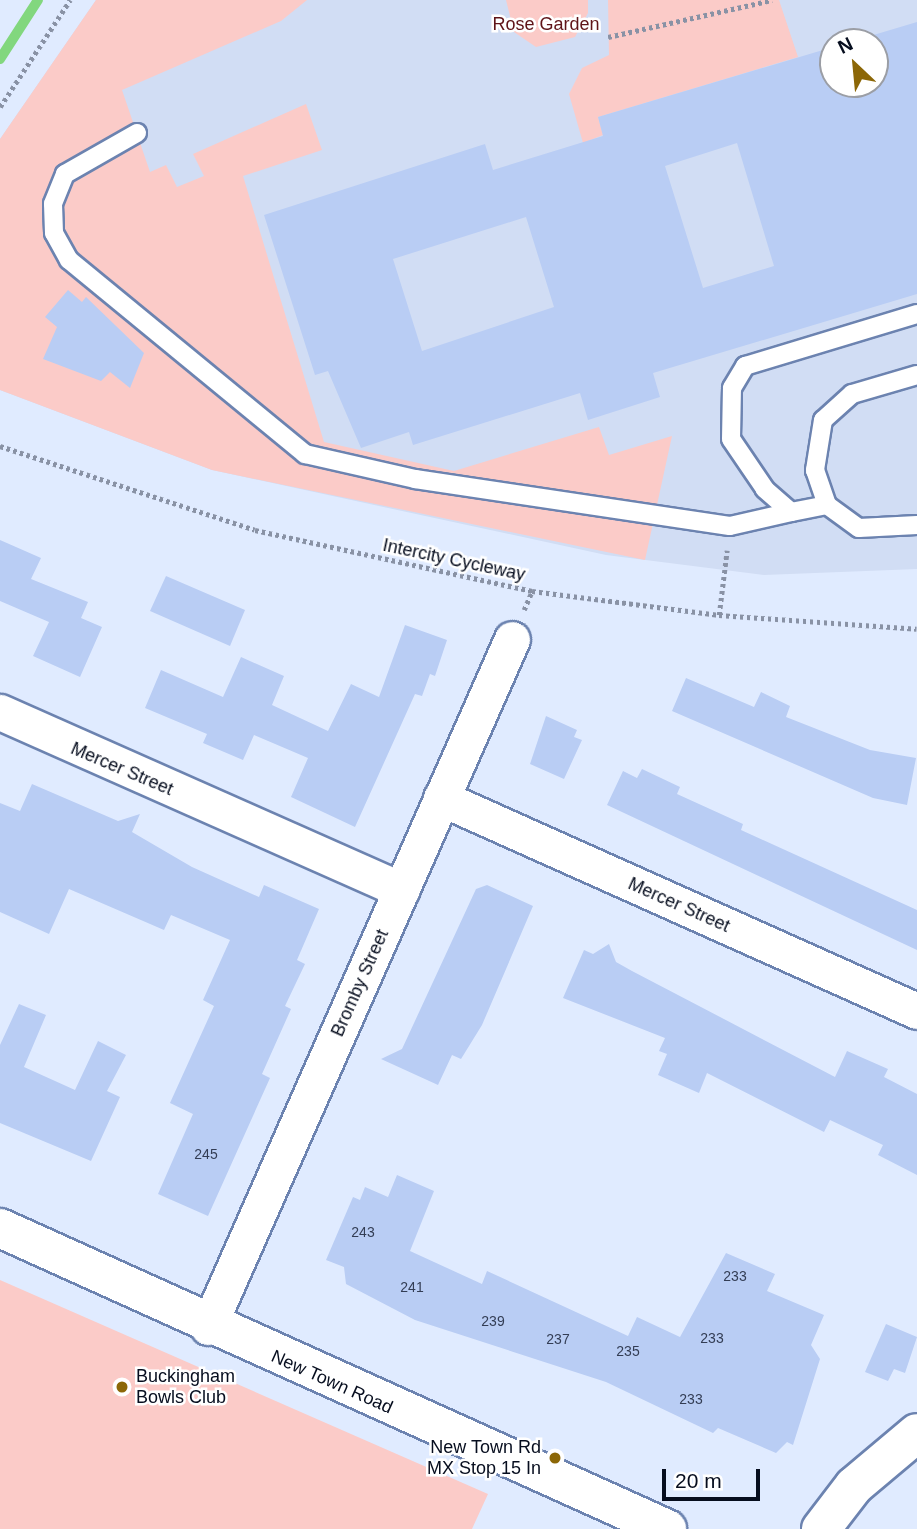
<!DOCTYPE html>
<style>
body{margin:0}
#map{position:relative;width:917px;height:1529px;overflow:hidden;background:#e0ebff;font-family:Arial,sans-serif}
div>[style]{position:absolute}
[style*='--x']{left:calc(var(--x)*1px);top:calc(var(--y)*1px);width:calc(var(--w)*1px);rotate:calc(var(--a)*1deg)}
.built>*{inset:0;background:#d1ddf4}
.green>*{inset:0;background:#fbcbc8}
.stream>*{height:10px;margin:-5px;padding:0 5px;transform-origin:5px;border-radius:5px;background:#82d77e}
.building>*{inset:0;background:#b9cdf4}
.path>*{height:4.5px;margin-top:-2.25px;transform-origin:0;background:repeating-linear-gradient(90deg,#8992a5 0 3.5px,transparent 0 7px)}
.roads{filter:drop-shadow(2px 0 #6c83b0) drop-shadow(-2px 0 #6c83b0) drop-shadow(0 2px #6c83b0) drop-shadow(0 -2px #6c83b0)}
.service>*{height:18px;margin:-9px;padding:0 9px;transform-origin:9px;border-radius:9px;background:#fff}
.minor>*{height:35px;margin:-17.5px;padding:0 17.5px;transform-origin:17.5px;border-radius:17.5px;background:#fff}
.tertiary>*{height:38px;margin:-19px;padding:0 19px;transform-origin:19px;border-radius:19px;background:#fff}
.secondary>*{height:38px;margin:-19px;padding:0 19px;transform-origin:19px;border-radius:19px;background:#fff}
.dots>*{width:19px;height:19px;translate:-50% -50%;box-sizing:border-box;border:4px solid #fff;border-radius:50%}
span{translate:-50% -50%;white-space:nowrap;text-align:center;line-height:1.15;-webkit-text-stroke:5px #fff;paint-order:stroke}
.number-label{font-size:14px;color:#333d54}
.number-label span{-webkit-text-stroke-width:0}
.park-label{font-size:18px;color:#5f1418}
.street-label{font-size:18px;color:#060d1e}
.poi-label{font-size:18px;color:#060d1e}
.left{translate:0 -50%;text-align:left}
.right{translate:-100% -50%;text-align:right}
.north{position:absolute;left:819px;top:28px;width:70px;height:70px;box-sizing:border-box;background:#fff;border:2px solid #9b9ea5;border-radius:50%;rotate:334deg;font-size:19px;font-weight:700;line-height:28px;text-align:center;color:#060d1e}
.north::after{content:'';display:block;margin:auto;width:24px;height:32px;background:#8c6707;clip-path:polygon(50% 0,100% 100%,50% 72%,0 100%)}
.scale{position:absolute;left:662px;top:1469px;width:98px;height:32px;box-sizing:border-box;border:4px solid #060d1e;border-top:0;padding-left:9px;font-size:21px;line-height:24px;white-space:nowrap;color:#060d1e;-webkit-text-stroke:5px #fff;paint-order:stroke}
</style>
<div id="map">
<div class="built">
<i style="clip-path:polygon(evenodd,96px 0,917px 0,917px 569px,764px 575px,606px 555px,212px 470px,0 390px,0 139px,96px 0,833px 42px,875px 42px,875px 84px,833px 84px,833px 42px)"></i>
</div>
<div class="green">
<i style="clip-path:polygon(96px 0,307px 0,281px 21px,122px 90px,150px 172px,166px 165px,177px 187px,204px 176px,193px 154px,306px 104px,322px 150px,243px 176px,324px 442px,454px 471px,599px 427px,609px 455px,672px 436px,645px 560px,212px 470px,0 390px,0 139px)"></i>
<i style="clip-path:polygon(506px 0,588px 0,588px 13px,575px 37px,536px 47px,514px 32px)"></i>
<i style="clip-path:polygon(608px 0,779px 0,798px 57px,598px 117px,603px 135px,583px 143px,569px 94px,582px 68px,609px 55px)"></i>
<i style="clip-path:polygon(0 1280px,488px 1494px,472px 1529px,0 1529px)"></i>
</div>
<div class="stream">
<i style="--x:0;--y:59;--w:70;--a:-57.2"></i>
</div>
<div class="building">
<i style="clip-path:polygon(evenodd,917px 22px,917px 294px,653px 373px,660px 397px,588px 420px,580px 393px,413px 445px,409px 432px,361px 448px,328px 371px,315px 375px,264px 215px,485px 144px,493px 170px,603px 136px,598px 117px,833px 47px,833px 84px,875px 84px,875px 42px,850px 42px,917px 22px,737px 143px,774px 266px,703px 288px,665px 166px,737px 143px,917px 22px,526px 217px,554px 307px,422px 351px,393px 259px,526px 217px)"></i>
<i style="clip-path:polygon(68px 290px,82px 302px,86px 297px,144px 353px,130px 388px,110px 372px,101px 381px,43px 359px,57px 327px,45px 317px)"></i>
<i style="clip-path:polygon(0 540px,41px 558px,31px 579px,88px 602px,81px 618px,102px 627px,80px 677px,33px 656px,49px 622px,0 601px)"></i>
<i style="clip-path:polygon(166px 576px,245px 610px,230px 646px,150px 611px)"></i>
<i style="clip-path:polygon(405px 625px,447px 640px,435px 676px,430px 674px,422px 696px,415px 694px,355px 827px,291px 797px,308px 758px,254px 735px,243px 760px,203px 743px,207px 734px,145px 708px,161px 670px,223px 697px,241px 657px,284px 676px,272px 705px,328px 731px,351px 684px,379px 697px)"></i>
<i style="clip-path:polygon(686px 678px,754px 707px,761px 692px,790px 706px,786px 717px,870px 750px,916px 758px,907px 805px,873px 798px,672px 711px)"></i>
<i style="clip-path:polygon(546px 716px,577px 730px,574px 737px,582px 740px,564px 779px,530px 764px)"></i>
<i style="clip-path:polygon(642px 769px,680px 787px,677px 794px,743px 824px,741px 830px,917px 910px,917px 950px,607px 805px,623px 771px,637px 778px)"></i>
<i style="clip-path:polygon(32px 784px,118px 821px,140px 814px,132px 832px,192px 867px,259px 897px,264px 885px,319px 909px,297px 960px,305px 964px,285px 1006px,291px 1009px,262px 1074px,270px 1078px,208px 1216px,158px 1194px,193px 1114px,170px 1103px,214px 1006px,203px 1000px,230px 940px,171px 915px,164px 930px,69px 889px,49px 934px,0 912px,0 803px,20px 811px)"></i>
<i style="clip-path:polygon(487px 885px,533px 906px,482px 1025px,461px 1059px,452px 1055px,438px 1085px,381px 1059px,402px 1049px,476px 889px)"></i>
<i style="clip-path:polygon(609px 944px,616px 962px,632px 971px,835px 1077px,847px 1051px,888px 1069px,884px 1077px,917px 1094px,917px 1175px,878px 1155px,883px 1145px,830px 1120px,824px 1132px,707px 1073px,699px 1093px,658px 1075px,667px 1054px,659px 1051px,665px 1038px,563px 998px,584px 950px,593px 954px)"></i>
<i style="clip-path:polygon(19px 1004px,46px 1015px,24px 1067px,75px 1090px,98px 1041px,126px 1055px,107px 1091px,120px 1097px,91px 1161px,0 1123px,0 1045px)"></i>
<i style="clip-path:polygon(397px 1175px,434px 1191px,410px 1251px,482px 1284px,487px 1271px,628px 1336px,637px 1317px,680px 1337px,726px 1253px,775px 1274px,767px 1291px,824px 1315px,811px 1345px,820px 1359px,793px 1445px,787px 1442px,776px 1453px,718px 1428px,713px 1433px,606px 1382px,415px 1320px,346px 1284px,344px 1267px,326px 1260px,353px 1197px,360px 1200px,365px 1187px,388px 1197px)"></i>
<i style="clip-path:polygon(886px 1324px,917px 1337px,905px 1373px,894px 1369px,888px 1381px,865px 1372px)"></i>
</div>
<div class="path">
<i style="--x:608;--y:37;--w:168;--a:-12.7"></i>
<i style="--x:0;--y:107;--w:128;--a:-56.8"></i>
<i style="--x:0;--y:446;--w:268;--a:18.2"></i>
<i style="--x:255;--y:530;--w:284;--a:12.4"></i>
<i style="--x:532;--y:591;--w:189;--a:7.3"></i>
<i style="--x:719;--y:615;--w:198;--a:4"></i>
<i style="--x:524;--y:610;--w:21;--a:-67"></i>
<i style="--x:719;--y:615;--w:65;--a:-83"></i>
</div>
<div class="roads">
<div class="service">
<i style="--x:137;--y:133;--w:83;--a:150.3"></i>
<i style="--x:65;--y:174;--w:32;--a:112"></i>
<i style="--x:53;--y:204;--w:29;--a:88"></i>
<i style="--x:54;--y:233;--w:31;--a:61"></i>
<i style="--x:69;--y:260;--w:306;--a:39.4"></i>
<i style="--x:305;--y:454;--w:113;--a:12.8"></i>
<i style="--x:415;--y:479;--w:318;--a:8.5"></i>
<i style="--x:730;--y:526;--w:63;--a:-12.9"></i>
<i style="--x:917;--y:375;--w:68;--a:163.7"></i>
<i style="--x:852;--y:394;--w:39;--a:138"></i>
<i style="--x:823;--y:420;--w:51;--a:99.1"></i>
<i style="--x:815;--y:470;--w:37;--a:71"></i>
<i style="--x:827;--y:505;--w:39;--a:36"></i>
<i style="--x:859;--y:528;--w:58;--a:-3"></i>
<i style="--x:827;--y:505;--w:37;--a:169"></i>
<i style="--x:791;--y:512;--w:35;--a:-139"></i>
<i style="--x:765;--y:489;--w:60;--a:-124.2"></i>
<i style="--x:731;--y:439;--w:51;--a:-88.9"></i>
<i style="--x:732;--y:388;--w:26;--a:-59"></i>
<i style="--x:745;--y:366;--w:180;--a:-16.8"></i>
</div>
<div class="minor">
<i style="--x:0;--y:712;--w:439;--a:23.9"></i>
<i style="--x:441;--y:798;--w:521;--a:24.11"></i>
<i style="--x:208;--y:1327;--w:752;--a:-66.16"></i>
</div>
<div class="tertiary">
<i style="--x:821;--y:1529;--w:54;--a:-52.5"></i>
<i style="--x:854;--y:1486;--w:82;--a:-40.1"></i>
</div>
<div class="secondary">
<i style="--x:0;--y:1228;--w:732;--a:24.29"></i>
</div>
</div>
<div class="dots">
<i style="left:122px;top:1387px;background:#8c6707"></i>
<i style="left:555px;top:1458px;background:#8c6707"></i>
</div>
<div class="number-label">
<span style="left:206px;top:1154px">245</span>
<span style="left:363px;top:1232px">243</span>
<span style="left:735px;top:1276px">233</span>
<span style="left:412px;top:1287px">241</span>
<span style="left:493px;top:1321px">239</span>
<span style="left:712px;top:1338px">233</span>
<span style="left:558px;top:1339px">237</span>
<span style="left:628px;top:1351px">235</span>
<span style="left:691px;top:1399px">233</span>
</div>
<div class="park-label">
<span style="left:546px;top:24px">Rose Garden</span>
</div>
<div class="street-label">
<span style="left:454px;top:560px;rotate:12deg">Intercity Cycleway</span>
<span style="left:122px;top:769px;rotate:23deg">Mercer Street</span>
<span style="left:679px;top:905px;rotate:24deg">Mercer Street</span>
<span style="left:360px;top:983px;rotate:-66deg">Bromby Street</span>
<span style="left:332px;top:1382px;rotate:24deg">New Town Road</span>
</div>
<div class="poi-label">
<span class="left" style="left:136px;top:1387px">Buckingham<br>Bowls Club</span>
<span class="right" style="left:541px;top:1458px">New Town Rd<br>MX Stop 15 In</span>
</div>
<div class="north">N</div>
<div class="scale">20 m</div>
</div>
